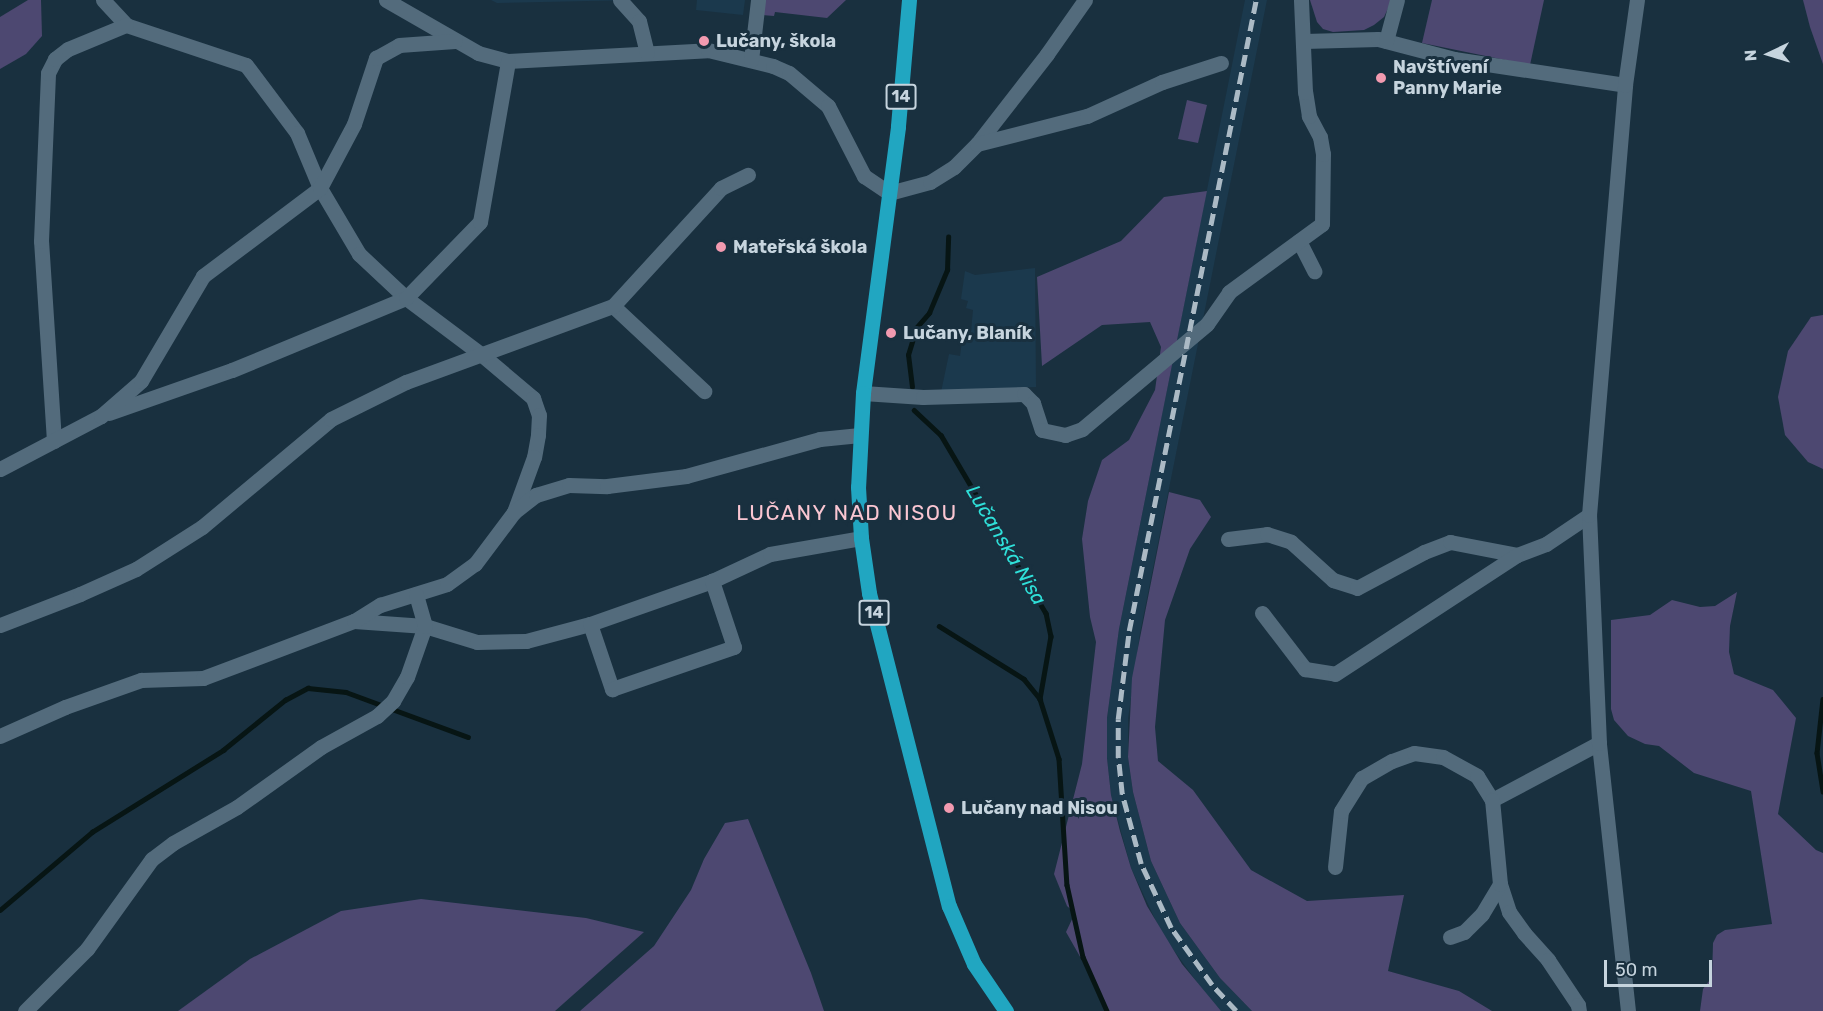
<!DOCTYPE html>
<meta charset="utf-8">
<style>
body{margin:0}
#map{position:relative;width:1823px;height:1011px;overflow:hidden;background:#19303f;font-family:Rubik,sans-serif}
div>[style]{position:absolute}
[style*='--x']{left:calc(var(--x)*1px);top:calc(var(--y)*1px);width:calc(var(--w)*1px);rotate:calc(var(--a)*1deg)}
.built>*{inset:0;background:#1b394d}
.green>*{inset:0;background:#4d4871}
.stream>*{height:4.5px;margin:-2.25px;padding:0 2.25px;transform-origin:2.25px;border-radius:2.25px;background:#071514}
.minor>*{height:15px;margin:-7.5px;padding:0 7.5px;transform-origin:7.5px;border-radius:7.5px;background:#536b7c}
.major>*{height:15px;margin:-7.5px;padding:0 7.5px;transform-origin:7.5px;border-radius:7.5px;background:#21a6c1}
.rail>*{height:4.5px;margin-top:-2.25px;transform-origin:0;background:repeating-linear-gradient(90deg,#abbac5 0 12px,transparent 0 18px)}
.dots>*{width:16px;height:16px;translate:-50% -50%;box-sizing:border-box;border:3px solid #19303f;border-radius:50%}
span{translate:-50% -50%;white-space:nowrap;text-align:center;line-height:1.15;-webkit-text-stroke:6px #19303f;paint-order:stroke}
.shield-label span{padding:2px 4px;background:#19303f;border:2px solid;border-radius:4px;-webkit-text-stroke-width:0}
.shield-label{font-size:16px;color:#c6d4de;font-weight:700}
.poi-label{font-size:18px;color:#c6d4de;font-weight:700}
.left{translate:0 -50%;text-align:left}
.water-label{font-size:20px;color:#2fe0d9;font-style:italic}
.quarter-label{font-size:21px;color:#fac6d2;letter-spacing:1.5px}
.north{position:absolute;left:1739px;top:24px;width:60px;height:60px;-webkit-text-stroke:4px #19303f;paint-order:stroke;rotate:266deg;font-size:16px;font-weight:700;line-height:24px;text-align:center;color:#c6d4de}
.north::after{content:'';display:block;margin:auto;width:21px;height:27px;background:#c6d4de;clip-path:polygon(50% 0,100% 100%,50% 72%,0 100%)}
.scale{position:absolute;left:1604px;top:960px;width:108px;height:27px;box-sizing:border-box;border:3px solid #c6d4de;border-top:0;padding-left:8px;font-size:18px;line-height:21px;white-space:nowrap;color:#c6d4de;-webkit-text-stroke:4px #19303f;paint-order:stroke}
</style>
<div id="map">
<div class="built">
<i style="clip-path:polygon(491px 0,635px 0,497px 3px)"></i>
<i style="clip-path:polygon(697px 0,745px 0,743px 15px,696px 10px)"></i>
<i style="clip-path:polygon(1245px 0,1267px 0,1140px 633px,1128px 719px,1128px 757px,1133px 792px,1151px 861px,1180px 923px,1220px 978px,1252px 1011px,1221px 1011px,1204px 992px,1162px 934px,1131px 868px,1111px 795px,1107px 758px,1107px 718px,1119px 629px)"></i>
<i style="clip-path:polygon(1035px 268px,1036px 387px,941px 392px,949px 354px,960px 356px,962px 341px,970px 342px,973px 310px,966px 308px,968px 301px,961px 299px,965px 271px,975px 275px)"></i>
</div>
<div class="green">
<i style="clip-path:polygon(28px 0,41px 0,42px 36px,26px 54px,0 69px,0 17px)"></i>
<i style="clip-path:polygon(764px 0,846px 0,827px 18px,775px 12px,774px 16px,762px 15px)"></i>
<i style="clip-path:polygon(1310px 0,1392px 0,1384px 17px,1374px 25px,1364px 30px,1333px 32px,1323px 29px,1317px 22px)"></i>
<i style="clip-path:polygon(1432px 0,1544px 0,1530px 65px,1422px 43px)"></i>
<i style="clip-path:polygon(1803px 0,1823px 0,1823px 64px,1810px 27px)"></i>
<i style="clip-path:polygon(1187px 100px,1207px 105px,1198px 143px,1178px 139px)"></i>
<i style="clip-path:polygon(1207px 191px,1119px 629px,1107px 718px,1107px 758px,1111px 795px,1120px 831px,1131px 868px,1147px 906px,1182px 964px,1221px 1011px,1105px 1011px,1099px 990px,1066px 932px,1075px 913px,1067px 906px,1054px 874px,1082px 764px,1096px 642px,1090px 617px,1082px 539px,1088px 501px,1102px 460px,1129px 440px,1155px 390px,1161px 347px,1150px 322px,1102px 325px,1042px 366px,1037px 277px,1121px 241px,1164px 197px)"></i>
<i style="clip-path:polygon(1823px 315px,1823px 469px,1808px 462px,1785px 435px,1778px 397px,1788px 351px,1811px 317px)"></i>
<i style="clip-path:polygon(1169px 492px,1200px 500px,1211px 517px,1190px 549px,1165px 620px,1155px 727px,1158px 761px,1193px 790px,1251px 870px,1307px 901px,1404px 895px,1388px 971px,1459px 991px,1492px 1011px,1252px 1011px,1220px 978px,1180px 923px,1151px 861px,1133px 792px,1128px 757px,1132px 678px)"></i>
<i style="clip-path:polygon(1737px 592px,1730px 626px,1729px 652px,1734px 674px,1773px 690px,1796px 718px,1778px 814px,1816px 850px,1823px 853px,1823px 1011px,1700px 1011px,1703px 989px,1712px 977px,1713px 943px,1717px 935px,1725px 930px,1772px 924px,1751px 791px,1694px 773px,1659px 746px,1645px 744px,1628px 736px,1614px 720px,1611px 709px,1611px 620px,1650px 615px,1672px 600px,1700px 607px,1715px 606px)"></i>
<i style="clip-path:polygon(748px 819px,811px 973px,824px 1011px,580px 1011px,654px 946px,691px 890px,704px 859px,725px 823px)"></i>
<i style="clip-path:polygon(421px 899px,586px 918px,644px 932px,555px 1011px,178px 1011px,250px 959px,341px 911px)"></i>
</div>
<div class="stream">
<i style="--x:912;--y:387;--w:32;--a:-97"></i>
<i style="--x:908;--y:355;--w:28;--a:-73"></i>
<i style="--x:916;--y:328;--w:20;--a:-49"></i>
<i style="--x:929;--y:313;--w:47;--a:-67.3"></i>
<i style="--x:947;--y:270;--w:33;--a:-88"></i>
<i style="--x:914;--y:410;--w:37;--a:43"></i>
<i style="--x:941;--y:435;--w:207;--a:59.5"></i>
<i style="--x:1046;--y:613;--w:24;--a:78"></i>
<i style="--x:1051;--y:636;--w:64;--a:99.9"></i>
<i style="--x:1040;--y:699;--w:63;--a:72.4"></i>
<i style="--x:1059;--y:759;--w:126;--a:86.4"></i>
<i style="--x:1067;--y:885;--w:74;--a:77.5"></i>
<i style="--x:1083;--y:957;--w:59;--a:66"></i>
<i style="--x:939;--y:626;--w:100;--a:31.9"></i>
<i style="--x:1024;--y:679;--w:26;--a:51"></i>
<i style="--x:1823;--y:699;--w:54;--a:96.3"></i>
<i style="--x:1817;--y:753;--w:39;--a:81"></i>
<i style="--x:0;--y:910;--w:121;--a:-40.3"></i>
<i style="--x:92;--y:832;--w:155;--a:-32"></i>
<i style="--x:223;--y:750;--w:80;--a:-38.9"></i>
<i style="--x:285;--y:700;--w:26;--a:-28"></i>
<i style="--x:308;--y:688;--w:38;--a:6"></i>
<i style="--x:346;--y:692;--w:130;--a:20.2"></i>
</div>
<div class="minor">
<i style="--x:103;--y:0;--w:34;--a:47"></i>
<i style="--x:126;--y:25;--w:126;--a:18.4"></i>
<i style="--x:246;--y:65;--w:85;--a:53.1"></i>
<i style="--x:297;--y:133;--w:60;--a:67.3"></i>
<i style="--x:320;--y:188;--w:77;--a:59.4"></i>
<i style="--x:359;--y:254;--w:64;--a:43.1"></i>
<i style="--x:406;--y:298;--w:95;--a:36.9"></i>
<i style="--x:482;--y:355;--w:67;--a:40.1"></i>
<i style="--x:533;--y:398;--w:18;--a:71"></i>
<i style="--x:539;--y:415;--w:20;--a:93"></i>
<i style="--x:538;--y:435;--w:22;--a:100"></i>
<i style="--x:534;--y:457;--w:59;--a:110"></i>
<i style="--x:386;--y:0;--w:106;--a:29.9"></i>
<i style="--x:478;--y:53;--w:31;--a:15"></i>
<i style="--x:508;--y:61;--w:200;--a:-3.1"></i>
<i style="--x:708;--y:50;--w:67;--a:13.8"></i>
<i style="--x:773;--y:66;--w:17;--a:24"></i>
<i style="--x:789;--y:73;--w:51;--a:40.2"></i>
<i style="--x:828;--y:106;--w:79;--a:62.8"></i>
<i style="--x:864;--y:176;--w:30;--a:34"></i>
<i style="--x:889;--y:193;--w:42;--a:-15"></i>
<i style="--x:930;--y:182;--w:28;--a:-32"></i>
<i style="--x:954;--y:167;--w:33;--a:-45"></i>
<i style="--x:977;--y:144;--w:114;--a:-52.1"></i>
<i style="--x:1047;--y:54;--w:66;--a:-54.9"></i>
<i style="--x:620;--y:0;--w:28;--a:48"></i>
<i style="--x:639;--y:21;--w:33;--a:76"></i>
<i style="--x:1304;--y:41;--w:74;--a:-1.5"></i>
<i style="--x:1378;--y:39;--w:79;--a:14.7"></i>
<i style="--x:1454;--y:59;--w:173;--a:8.6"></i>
<i style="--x:1386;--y:41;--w:42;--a:-75"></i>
<i style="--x:751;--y:60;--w:60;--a:-83.3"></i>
<i style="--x:977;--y:144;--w:114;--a:-14.3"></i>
<i style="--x:1087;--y:116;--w:82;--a:-24.4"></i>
<i style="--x:1162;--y:82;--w:62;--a:-17.9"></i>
<i style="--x:1299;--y:241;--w:34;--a:63"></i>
<i style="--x:613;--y:306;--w:125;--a:43"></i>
<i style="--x:863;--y:393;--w:60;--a:3.8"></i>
<i style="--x:923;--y:397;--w:101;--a:-1.7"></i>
<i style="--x:1024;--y:394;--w:13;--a:45"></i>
<i style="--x:1033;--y:403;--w:28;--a:72"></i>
<i style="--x:1042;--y:430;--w:24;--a:12"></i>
<i style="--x:1065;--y:435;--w:18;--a:-19"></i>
<i style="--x:1082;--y:429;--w:163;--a:-40"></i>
<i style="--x:1207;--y:324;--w:39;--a:-55"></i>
<i style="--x:1229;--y:292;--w:115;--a:-36.2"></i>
<i style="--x:1322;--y:224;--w:70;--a:-89.2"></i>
<i style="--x:1323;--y:154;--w:17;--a:-100"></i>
<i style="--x:1320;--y:137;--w:24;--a:-118"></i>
<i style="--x:1309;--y:116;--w:24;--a:-99"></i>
<i style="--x:1305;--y:92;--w:92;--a:-92.5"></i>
<i style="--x:109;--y:413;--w:130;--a:-19.3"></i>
<i style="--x:232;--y:370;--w:188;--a:-22.5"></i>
<i style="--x:406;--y:298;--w:106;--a:-45.8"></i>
<i style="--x:480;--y:222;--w:163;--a:-80.1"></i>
<i style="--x:54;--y:441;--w:200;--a:-93.7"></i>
<i style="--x:41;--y:241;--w:168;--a:-87.6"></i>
<i style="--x:48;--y:73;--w:16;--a:-63"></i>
<i style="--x:55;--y:59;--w:16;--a:-38"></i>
<i style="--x:68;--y:49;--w:63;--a:-22.5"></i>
<i style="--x:0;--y:469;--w:114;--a:-27.7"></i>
<i style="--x:101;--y:416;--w:53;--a:-41.2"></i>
<i style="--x:141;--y:381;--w:122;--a:-59.4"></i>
<i style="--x:203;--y:276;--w:146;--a:-36.9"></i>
<i style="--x:320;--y:188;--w:72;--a:-62"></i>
<i style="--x:354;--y:124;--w:70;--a:-71.6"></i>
<i style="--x:376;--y:58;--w:26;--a:-29"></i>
<i style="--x:399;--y:45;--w:56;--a:-4.1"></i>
<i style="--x:1228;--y:539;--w:39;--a:-7"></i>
<i style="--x:1267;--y:534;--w:25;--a:18"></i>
<i style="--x:1291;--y:542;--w:57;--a:42.1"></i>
<i style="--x:1333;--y:580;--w:25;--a:18"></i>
<i style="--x:1357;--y:588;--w:76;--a:-28.2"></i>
<i style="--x:1424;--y:552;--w:28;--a:-21"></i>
<i style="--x:1450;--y:542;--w:68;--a:11"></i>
<i style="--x:1517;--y:555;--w:31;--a:-21"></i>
<i style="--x:1546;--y:544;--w:52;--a:-34"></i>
<i style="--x:1262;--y:613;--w:71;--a:52.5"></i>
<i style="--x:1305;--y:669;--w:30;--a:9"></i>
<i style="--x:1335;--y:674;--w:217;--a:-33.2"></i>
<i style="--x:354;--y:621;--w:71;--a:4"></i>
<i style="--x:425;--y:626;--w:54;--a:17.1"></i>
<i style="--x:477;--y:642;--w:49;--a:-1.2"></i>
<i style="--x:526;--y:641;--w:66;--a:-14.9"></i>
<i style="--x:590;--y:624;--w:129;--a:-19.4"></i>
<i style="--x:712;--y:581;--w:64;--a:-25"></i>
<i style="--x:770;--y:554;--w:92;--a:-10"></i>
<i style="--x:590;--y:624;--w:69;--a:71.3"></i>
<i style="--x:612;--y:689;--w:129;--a:-19"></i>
<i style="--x:734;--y:647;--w:70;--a:-108.4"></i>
<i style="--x:0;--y:625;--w:86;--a:-21.2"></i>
<i style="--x:80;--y:594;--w:61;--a:-24.1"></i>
<i style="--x:136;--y:569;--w:78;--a:-32.5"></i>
<i style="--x:202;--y:527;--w:168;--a:-39.9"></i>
<i style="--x:331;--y:419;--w:84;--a:-26.3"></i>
<i style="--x:406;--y:382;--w:221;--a:-20.2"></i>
<i style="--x:613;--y:306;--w:160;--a:-47.5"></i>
<i style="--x:721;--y:188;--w:30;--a:-26"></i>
<i style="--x:0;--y:736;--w:71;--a:-24"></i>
<i style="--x:65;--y:707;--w:81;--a:-19.6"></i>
<i style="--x:141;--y:680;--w:62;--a:-1.8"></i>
<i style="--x:203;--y:678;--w:161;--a:-20.7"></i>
<i style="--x:354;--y:621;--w:31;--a:-32"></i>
<i style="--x:380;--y:605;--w:70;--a:-17.4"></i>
<i style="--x:447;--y:584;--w:34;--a:-36"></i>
<i style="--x:475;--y:564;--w:65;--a:-53.1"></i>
<i style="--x:514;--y:512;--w:28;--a:-38"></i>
<i style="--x:536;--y:495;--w:34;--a:-17"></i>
<i style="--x:569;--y:485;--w:38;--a:2"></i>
<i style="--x:607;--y:486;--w:80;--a:-7.2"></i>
<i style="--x:686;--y:476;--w:139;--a:-15.4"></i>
<i style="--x:820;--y:439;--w:40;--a:-5.7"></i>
<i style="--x:1335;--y:867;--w:56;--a:-83.9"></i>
<i style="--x:1341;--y:811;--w:39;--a:-58"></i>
<i style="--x:1362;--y:778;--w:34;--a:-30"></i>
<i style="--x:1392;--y:761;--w:23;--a:-20"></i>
<i style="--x:1414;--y:753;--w:29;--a:8"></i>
<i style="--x:1443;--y:757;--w:39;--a:29"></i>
<i style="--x:1477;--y:776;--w:28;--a:58"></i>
<i style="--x:1492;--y:800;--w:121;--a:-28"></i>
<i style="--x:1500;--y:884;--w:29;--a:72"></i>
<i style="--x:1509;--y:912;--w:26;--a:54"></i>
<i style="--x:1524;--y:933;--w:36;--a:48"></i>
<i style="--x:1548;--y:960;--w:54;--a:56.3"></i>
<i style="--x:1578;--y:1005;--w:6;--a:81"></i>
<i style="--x:1450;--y:937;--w:15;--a:-20"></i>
<i style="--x:1464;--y:932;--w:25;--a:-45"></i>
<i style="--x:1482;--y:914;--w:35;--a:-59"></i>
<i style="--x:1500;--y:884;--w:84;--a:-95.4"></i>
<i style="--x:25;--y:1011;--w:88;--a:-45"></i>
<i style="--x:87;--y:949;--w:111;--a:-54.2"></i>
<i style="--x:152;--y:859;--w:26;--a:-37"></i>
<i style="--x:173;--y:843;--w:73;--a:-29.4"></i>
<i style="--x:237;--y:807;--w:103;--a:-35.5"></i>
<i style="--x:321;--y:747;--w:64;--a:-29"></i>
<i style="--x:377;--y:716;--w:22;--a:-43"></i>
<i style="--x:393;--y:701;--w:28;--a:-60"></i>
<i style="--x:407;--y:677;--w:54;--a:-70.6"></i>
<i style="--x:425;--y:626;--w:33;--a:-106"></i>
<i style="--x:1628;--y:1011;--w:270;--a:-96.2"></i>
<i style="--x:1599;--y:743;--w:228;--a:-92.5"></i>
<i style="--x:1589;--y:515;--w:432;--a:-85.2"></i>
<i style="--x:1625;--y:85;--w:86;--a:-82"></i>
</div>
<div class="major">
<i style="--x:909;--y:0;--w:127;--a:95"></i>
<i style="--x:898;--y:127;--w:268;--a:97.5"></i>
<i style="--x:863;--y:393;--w:94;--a:93"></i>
<i style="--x:858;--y:487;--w:51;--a:86.6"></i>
<i style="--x:861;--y:538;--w:56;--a:81.7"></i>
<i style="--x:869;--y:593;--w:323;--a:75.7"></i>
<i style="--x:949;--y:906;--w:63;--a:66.7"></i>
<i style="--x:974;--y:964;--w:57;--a:55.8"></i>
</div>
<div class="rail">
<i style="--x:1236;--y:1011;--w:35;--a:-133"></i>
<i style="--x:1212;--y:985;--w:70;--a:-125.7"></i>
<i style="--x:1171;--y:928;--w:71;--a:-115.1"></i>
<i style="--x:1141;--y:864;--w:73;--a:-105.2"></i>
<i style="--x:1122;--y:794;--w:36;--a:-96"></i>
<i style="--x:1118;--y:758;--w:39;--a:-90"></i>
<i style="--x:1118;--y:719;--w:89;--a:-82.9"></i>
<i style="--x:1129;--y:631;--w:644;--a:-78.62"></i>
</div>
<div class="dots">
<i style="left:704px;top:41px;background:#f29ab0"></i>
<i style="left:1381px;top:78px;background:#f29ab0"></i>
<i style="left:721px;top:247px;background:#f29ab0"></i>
<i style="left:891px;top:333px;background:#f29ab0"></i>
<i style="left:949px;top:808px;background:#f29ab0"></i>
</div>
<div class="shield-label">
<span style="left:901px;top:97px">14</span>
<span style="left:874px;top:613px">14</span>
</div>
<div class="poi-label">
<span class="left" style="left:716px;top:41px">Lučany, škola</span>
<span class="left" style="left:1393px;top:78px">Navštívení<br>Panny Marie</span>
<span class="left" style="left:733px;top:247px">Mateřská škola</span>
<span class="left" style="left:903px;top:333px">Lučany, Blaník</span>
<span class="left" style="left:961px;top:808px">Lučany nad Nisou</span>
</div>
<div class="water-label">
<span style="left:1006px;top:545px;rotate:59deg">Lučanská Nisa</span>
</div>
<div class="quarter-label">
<span style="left:847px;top:513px">LUČANY NAD NISOU</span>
</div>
<div class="north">N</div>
<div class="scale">50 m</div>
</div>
